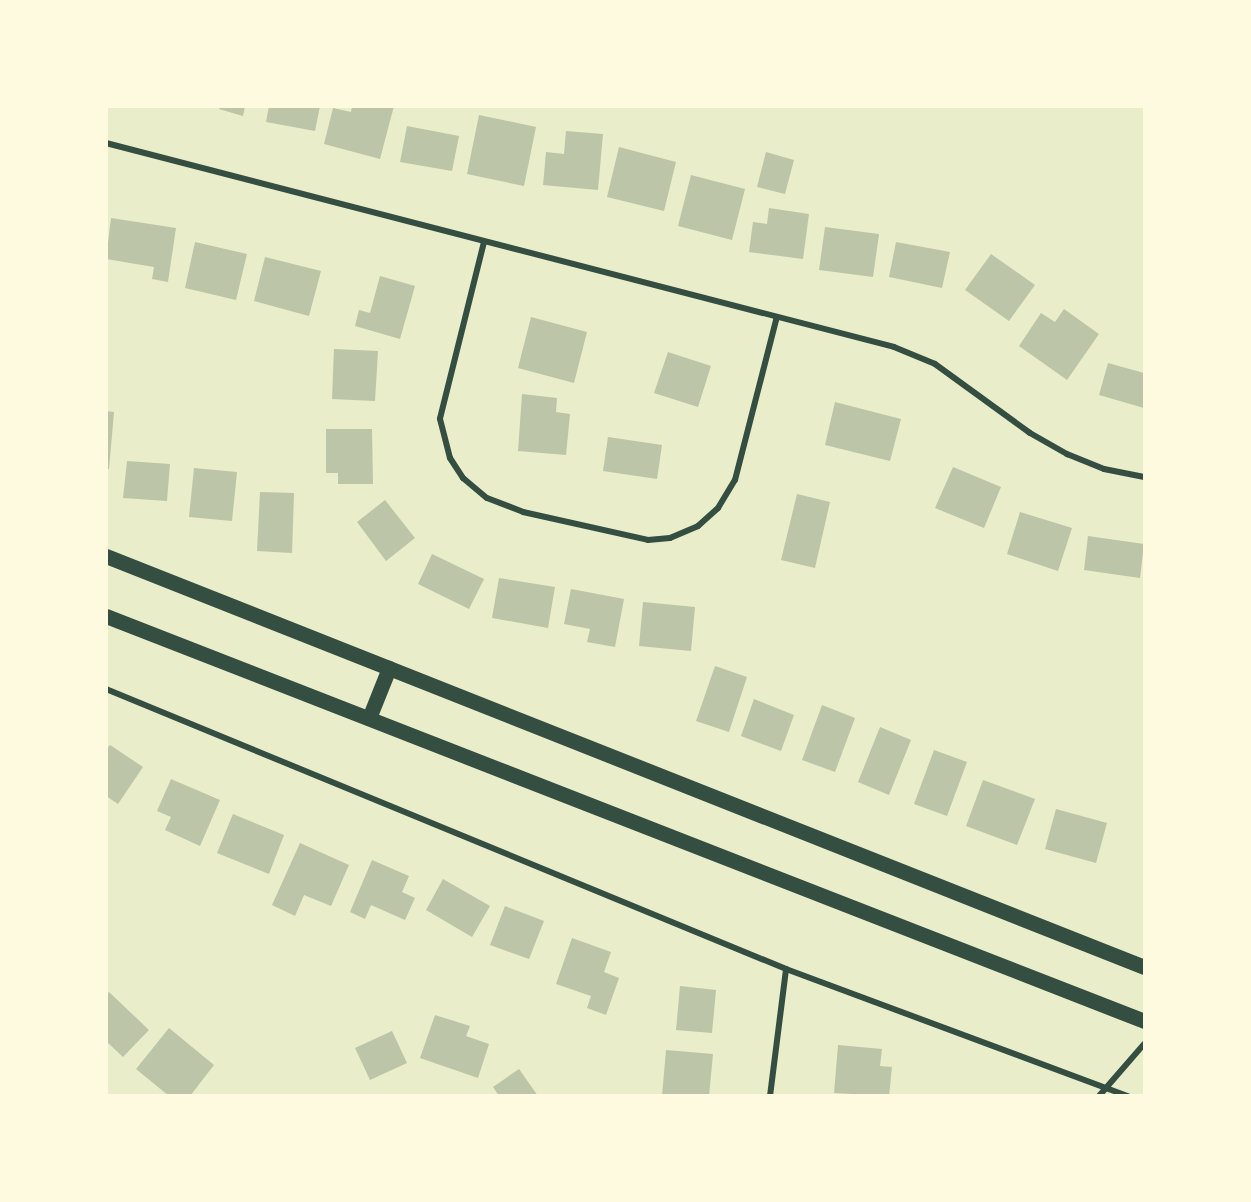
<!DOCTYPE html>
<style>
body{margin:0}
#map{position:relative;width:1251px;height:1202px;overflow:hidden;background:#e9edc9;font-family:Lato,sans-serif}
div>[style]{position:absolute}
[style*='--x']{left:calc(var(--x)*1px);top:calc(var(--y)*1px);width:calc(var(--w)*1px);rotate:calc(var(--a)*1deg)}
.building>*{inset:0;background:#bcc5a7}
.minor>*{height:6px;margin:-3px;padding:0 3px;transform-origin:3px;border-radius:3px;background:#344e41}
.primary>*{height:15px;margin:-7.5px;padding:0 7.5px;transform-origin:7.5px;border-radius:7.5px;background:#344e41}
span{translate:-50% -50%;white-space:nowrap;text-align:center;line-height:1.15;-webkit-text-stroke:6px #fefae0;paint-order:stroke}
.frame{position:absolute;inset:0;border:108px solid #fefae0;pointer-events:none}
</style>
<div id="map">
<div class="building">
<i style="clip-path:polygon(220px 106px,245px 106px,243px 116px,219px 109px)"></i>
<i style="clip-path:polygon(269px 106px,320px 106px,315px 131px,266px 122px)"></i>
<i style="clip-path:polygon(352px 106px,394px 106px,380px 159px,324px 144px,333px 108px,351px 112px)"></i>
<i style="clip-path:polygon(479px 115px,536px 127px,524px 186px,467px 174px)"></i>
<i style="clip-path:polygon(407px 126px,459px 136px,452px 171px,400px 162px)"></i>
<i style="clip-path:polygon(566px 131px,603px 134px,598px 190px,543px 185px,546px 152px,564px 154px)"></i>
<i style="clip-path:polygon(619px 147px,676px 162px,664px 211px,607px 197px)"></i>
<i style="clip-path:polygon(766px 152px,794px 160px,785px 194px,757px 187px)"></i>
<i style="clip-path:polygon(691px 175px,745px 189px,732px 240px,678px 226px)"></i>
<i style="clip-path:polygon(769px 208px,809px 214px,803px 259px,749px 252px,753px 222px,767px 224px)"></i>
<i style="clip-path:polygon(111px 218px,176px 228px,168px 282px,152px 279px,154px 267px,106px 259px)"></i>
<i style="clip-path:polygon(825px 227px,879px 234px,873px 277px,819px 270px)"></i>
<i style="clip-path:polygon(195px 242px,247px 254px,236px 300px,185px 288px)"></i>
<i style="clip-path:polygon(896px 242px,950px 252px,942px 288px,889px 277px)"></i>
<i style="clip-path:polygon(991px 254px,1035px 285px,1009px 321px,965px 290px)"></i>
<i style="clip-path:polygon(265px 257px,321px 271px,309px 316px,254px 301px)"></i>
<i style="clip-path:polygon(380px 276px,415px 286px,400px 339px,355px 326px,359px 310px,370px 313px)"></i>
<i style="clip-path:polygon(1064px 309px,1099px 334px,1067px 380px,1019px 346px,1041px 313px,1055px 322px)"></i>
<i style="clip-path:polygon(531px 317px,587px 332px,574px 383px,518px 368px)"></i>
<i style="clip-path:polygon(334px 349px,378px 351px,375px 401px,332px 399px)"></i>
<i style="clip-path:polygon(668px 352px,711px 366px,698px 407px,654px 393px)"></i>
<i style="clip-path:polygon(1108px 363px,1144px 373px,1144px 408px,1099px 395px)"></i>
<i style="clip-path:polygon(522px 394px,557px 398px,556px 412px,570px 414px,566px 455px,518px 451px)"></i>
<i style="clip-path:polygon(835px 402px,901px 419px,890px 461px,825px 445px)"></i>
<i style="clip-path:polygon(106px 411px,114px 412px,109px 469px,106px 469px)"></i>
<i style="clip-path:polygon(326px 429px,372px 429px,373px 484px,338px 484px,338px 473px,326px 473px)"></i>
<i style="clip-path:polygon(608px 437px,662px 445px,657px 479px,603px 471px)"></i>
<i style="clip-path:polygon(127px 461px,170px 464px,167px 501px,123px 498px)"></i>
<i style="clip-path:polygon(953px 467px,1001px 487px,984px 528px,935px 508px)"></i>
<i style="clip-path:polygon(194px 468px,237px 472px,232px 521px,189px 517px)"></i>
<i style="clip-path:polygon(260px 492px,294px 493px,292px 553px,257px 551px)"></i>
<i style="clip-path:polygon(797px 494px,830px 502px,815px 568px,781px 560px)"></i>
<i style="clip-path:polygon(385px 500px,415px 538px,386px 561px,357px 522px)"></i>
<i style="clip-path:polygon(1020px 512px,1072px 528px,1058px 571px,1007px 554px)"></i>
<i style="clip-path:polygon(1088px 536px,1144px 544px,1140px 578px,1084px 570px)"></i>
<i style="clip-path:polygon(432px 554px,484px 579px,469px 609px,418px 584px)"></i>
<i style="clip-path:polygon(499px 578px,555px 587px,548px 628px,492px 618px)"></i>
<i style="clip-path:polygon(571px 589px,624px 599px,615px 647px,587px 642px,590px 629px,564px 624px)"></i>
<i style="clip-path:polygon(643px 602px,695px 607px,691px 651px,639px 646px)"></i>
<i style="clip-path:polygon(715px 666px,747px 677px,729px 732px,696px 721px)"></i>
<i style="clip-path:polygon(754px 699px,794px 715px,781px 751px,741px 736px)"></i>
<i style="clip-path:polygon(822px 705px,855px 718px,835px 772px,802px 760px)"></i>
<i style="clip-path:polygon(880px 727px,911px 740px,889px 795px,858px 782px)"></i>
<i style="clip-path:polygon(110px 745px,143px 767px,118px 804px,106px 796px,106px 749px)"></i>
<i style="clip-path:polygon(934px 750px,967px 762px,947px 816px,914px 804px)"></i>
<i style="clip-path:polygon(171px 779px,220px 800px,200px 846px,165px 830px,171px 817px,157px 811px)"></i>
<i style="clip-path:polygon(983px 780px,1035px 799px,1017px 845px,966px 826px)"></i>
<i style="clip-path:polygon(1056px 809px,1107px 823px,1096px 863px,1045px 849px)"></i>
<i style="clip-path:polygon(233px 814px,284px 835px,269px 874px,217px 853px)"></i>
<i style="clip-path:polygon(300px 843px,349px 865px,331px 906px,304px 895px,295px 916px,272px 905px)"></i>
<i style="clip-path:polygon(372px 860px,409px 876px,402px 892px,415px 898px,405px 920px,371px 905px,365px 919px,350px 912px)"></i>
<i style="clip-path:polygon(443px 879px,490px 906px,472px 937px,426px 910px)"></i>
<i style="clip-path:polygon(505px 906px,544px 921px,529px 959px,490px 945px)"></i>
<i style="clip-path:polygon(572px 938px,611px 952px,604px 972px,619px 978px,606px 1015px,587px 1008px,591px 996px,556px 984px)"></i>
<i style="clip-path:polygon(680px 986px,716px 990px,712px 1033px,676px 1030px)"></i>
<i style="clip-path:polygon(109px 992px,149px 1030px,123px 1057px,106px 1041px,106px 995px)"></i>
<i style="clip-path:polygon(435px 1015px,470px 1026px,466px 1036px,489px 1044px,478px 1078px,420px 1058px)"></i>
<i style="clip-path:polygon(169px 1028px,214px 1065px,190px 1096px,169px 1096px,136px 1069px)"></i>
<i style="clip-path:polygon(392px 1031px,407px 1063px,370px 1080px,355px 1048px)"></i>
<i style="clip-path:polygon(838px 1045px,882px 1049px,880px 1066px,892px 1067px,889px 1096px,834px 1093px)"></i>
<i style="clip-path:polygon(666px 1050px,713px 1054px,709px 1096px,662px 1096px)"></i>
<i style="clip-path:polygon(519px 1069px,538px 1096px,499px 1096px,493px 1087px)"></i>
</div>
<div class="minor">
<i style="--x:106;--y:143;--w:814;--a:14.51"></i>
<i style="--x:894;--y:347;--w:44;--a:22.5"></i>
<i style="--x:935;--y:364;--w:117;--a:36"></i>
<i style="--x:1030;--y:433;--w:43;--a:29.6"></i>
<i style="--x:1067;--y:454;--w:40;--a:22"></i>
<i style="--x:1104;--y:469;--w:41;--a:11.3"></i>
<i style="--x:484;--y:242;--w:182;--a:104"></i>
<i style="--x:440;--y:419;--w:40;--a:75.6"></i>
<i style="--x:450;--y:458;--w:24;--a:57"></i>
<i style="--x:463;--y:478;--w:31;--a:40"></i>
<i style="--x:487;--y:498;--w:39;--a:21"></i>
<i style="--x:523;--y:512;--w:128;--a:12.6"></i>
<i style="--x:648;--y:540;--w:22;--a:-5"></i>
<i style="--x:670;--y:538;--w:30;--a:-23"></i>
<i style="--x:698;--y:526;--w:27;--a:-42"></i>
<i style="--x:718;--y:508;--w:33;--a:-59"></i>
<i style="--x:735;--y:480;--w:168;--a:-75.6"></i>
<i style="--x:106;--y:689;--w:735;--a:22.38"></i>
<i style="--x:786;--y:969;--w:365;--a:20.4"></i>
<i style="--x:770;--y:1096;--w:128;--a:-82.8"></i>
<i style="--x:1099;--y:1096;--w:69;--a:-49.1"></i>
</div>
<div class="primary">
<i style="--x:106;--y:556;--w:1116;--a:21.6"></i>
<i style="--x:106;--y:616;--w:1114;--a:21.31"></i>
<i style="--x:369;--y:718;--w:54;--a:-68.2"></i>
</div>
<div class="frame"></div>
</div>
